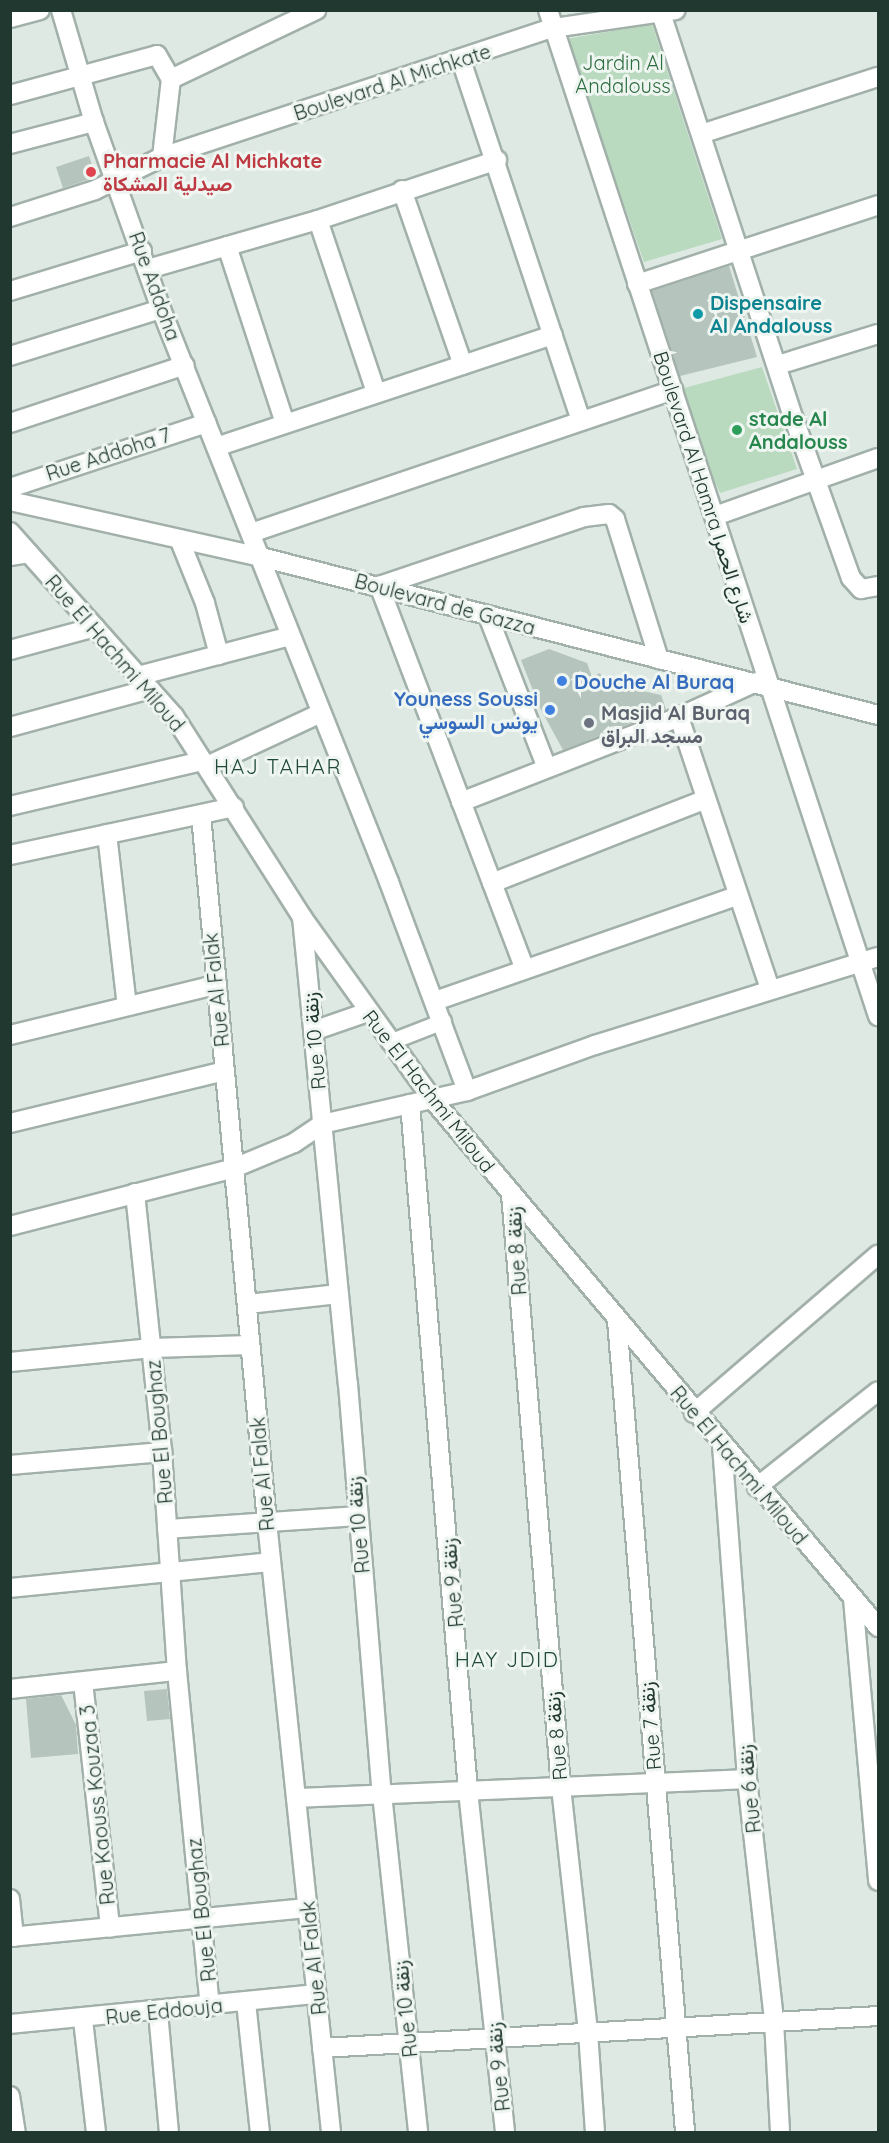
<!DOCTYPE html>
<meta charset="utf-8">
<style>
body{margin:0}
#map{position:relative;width:889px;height:2143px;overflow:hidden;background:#dfe9e4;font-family:Quicksand,Vazirmatn,sans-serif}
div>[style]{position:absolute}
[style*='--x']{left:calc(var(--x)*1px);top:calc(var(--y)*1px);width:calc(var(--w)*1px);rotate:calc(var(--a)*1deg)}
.green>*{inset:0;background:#b9dabe}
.building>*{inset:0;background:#b5c4bc}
.roads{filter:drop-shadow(2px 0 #a2b0aa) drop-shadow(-2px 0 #a2b0aa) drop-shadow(0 2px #a2b0aa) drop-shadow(0 -2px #a2b0aa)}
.pedestrian>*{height:15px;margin:-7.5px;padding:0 7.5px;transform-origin:7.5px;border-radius:7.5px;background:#fff}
.minor>*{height:18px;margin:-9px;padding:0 9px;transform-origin:9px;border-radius:9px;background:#fff}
.tertiary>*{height:18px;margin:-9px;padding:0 9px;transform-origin:9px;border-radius:9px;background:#fff}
.dots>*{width:16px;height:16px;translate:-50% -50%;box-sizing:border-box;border:3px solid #eff6f2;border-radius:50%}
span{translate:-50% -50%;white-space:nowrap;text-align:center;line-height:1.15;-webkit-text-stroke:6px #eff6f2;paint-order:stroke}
.park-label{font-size:20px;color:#2e6d40}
.street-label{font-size:20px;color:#213830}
.health-label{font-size:20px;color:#be3a42;font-weight:700}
.left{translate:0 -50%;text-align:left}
.culture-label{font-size:20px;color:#0d838f;font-weight:700}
.leisure-label{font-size:20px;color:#27864d;font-weight:700}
.shop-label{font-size:20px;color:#366cbe;font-weight:700}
.right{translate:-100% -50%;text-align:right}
.worship-label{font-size:20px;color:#5b616d;font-weight:700}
.neighbourhood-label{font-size:21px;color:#1f493a;letter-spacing:1.5px}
.frame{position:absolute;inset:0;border:12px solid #213830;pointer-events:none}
</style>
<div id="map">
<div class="green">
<i style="clip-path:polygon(652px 24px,722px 239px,644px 262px,566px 39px)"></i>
<i style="clip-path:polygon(762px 367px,797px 469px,720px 493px,673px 391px)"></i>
</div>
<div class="building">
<i style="clip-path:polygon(89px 156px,96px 177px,63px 188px,56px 167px)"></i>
<i style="clip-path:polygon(729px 266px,757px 357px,680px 376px,652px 291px)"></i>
<i style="clip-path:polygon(549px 649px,587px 663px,592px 677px,600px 673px,606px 684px,628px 676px,638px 690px,661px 695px,666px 709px,563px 750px,540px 708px,521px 660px)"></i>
<i style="clip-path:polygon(167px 1689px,170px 1719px,147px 1721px,144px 1691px)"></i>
<i style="clip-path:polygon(61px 1695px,76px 1725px,78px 1754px,31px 1758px,26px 1699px)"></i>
</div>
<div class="roads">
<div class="pedestrian">
<i style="--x:389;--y:1042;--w:58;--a:-21.3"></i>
</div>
<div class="minor">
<i style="--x:61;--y:10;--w:117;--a:73.6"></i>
<i style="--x:94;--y:122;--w:199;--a:70.3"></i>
<i style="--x:161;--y:309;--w:617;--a:68.3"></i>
<i style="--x:389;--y:882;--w:223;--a:69.5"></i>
<i style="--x:548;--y:10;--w:1059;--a:71.84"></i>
<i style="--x:660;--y:10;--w:430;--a:71.9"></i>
<i style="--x:794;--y:419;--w:169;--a:70.3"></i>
<i style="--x:851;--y:578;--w:15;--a:48"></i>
<i style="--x:861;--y:589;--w:17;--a:-10"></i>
<i style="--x:10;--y:18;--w:31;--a:-15"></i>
<i style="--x:461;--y:60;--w:380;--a:71.6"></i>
<i style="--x:171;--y:79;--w:161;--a:-25.4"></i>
<i style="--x:10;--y:95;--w:152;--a:-15.2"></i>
<i style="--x:157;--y:55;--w:28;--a:60"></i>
<i style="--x:171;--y:79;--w:79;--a:96.6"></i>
<i style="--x:701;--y:134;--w:186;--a:-17.9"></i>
<i style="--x:10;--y:144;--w:87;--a:-14.7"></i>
<i style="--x:402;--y:190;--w:185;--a:70.8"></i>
<i style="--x:318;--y:220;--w:182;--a:71.4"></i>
<i style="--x:227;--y:246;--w:186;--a:71.9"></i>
<i style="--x:148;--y:269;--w:177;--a:-16.1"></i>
<i style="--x:318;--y:220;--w:189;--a:-18.5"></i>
<i style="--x:637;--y:284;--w:254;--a:-18.1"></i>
<i style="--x:10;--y:291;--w:138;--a:-16.9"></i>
<i style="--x:10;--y:356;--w:158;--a:-17.3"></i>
<i style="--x:778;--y:365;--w:105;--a:-17.2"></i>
<i style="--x:10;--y:423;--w:184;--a:-18.3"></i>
<i style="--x:216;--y:447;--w:355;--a:-18.4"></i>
<i style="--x:10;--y:488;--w:207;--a:-18.3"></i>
<i style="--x:715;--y:516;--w:173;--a:-19.6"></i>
<i style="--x:251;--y:533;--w:446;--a:-18.7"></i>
<i style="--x:180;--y:541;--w:67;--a:68"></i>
<i style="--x:205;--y:603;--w:54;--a:74.9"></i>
<i style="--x:10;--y:556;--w:19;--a:-9"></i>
<i style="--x:488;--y:616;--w:163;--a:68.8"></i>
<i style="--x:10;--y:650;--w:88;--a:-15.1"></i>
<i style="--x:138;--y:676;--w:157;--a:-14.7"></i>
<i style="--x:679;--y:717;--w:287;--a:71.5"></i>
<i style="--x:10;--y:727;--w:145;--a:-15.2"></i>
<i style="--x:207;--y:766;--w:126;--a:-24.9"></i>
<i style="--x:461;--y:802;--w:234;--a:-21.3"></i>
<i style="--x:679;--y:717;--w:85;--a:-24.4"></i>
<i style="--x:10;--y:806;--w:197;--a:-13.2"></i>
<i style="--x:201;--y:815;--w:710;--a:84.67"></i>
<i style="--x:267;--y:1522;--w:613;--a:84.01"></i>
<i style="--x:107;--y:834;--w:173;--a:83.4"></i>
<i style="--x:10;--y:855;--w:229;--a:-12.1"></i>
<i style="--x:492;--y:883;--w:230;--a:-21.4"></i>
<i style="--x:302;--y:917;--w:469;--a:84.4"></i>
<i style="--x:348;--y:1384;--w:411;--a:85.3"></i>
<i style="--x:382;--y:1794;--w:340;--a:83.9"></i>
<i style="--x:524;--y:967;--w:408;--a:-110.8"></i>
<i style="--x:379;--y:586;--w:216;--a:-18.6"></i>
<i style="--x:584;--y:517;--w:25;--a:-7"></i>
<i style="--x:609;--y:514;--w:8;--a:40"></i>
<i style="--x:615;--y:519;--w:147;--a:72.6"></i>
<i style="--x:435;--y:1001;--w:320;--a:-19.2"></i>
<i style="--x:313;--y:1031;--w:58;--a:-19.1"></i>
<i style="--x:10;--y:1035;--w:211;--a:-13.7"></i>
<i style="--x:410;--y:1104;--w:689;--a:85.17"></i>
<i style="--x:468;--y:1791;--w:343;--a:83.8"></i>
<i style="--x:10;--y:1123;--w:221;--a:-13.6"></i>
<i style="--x:135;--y:1193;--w:260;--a:84"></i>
<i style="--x:162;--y:1452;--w:220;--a:86.1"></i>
<i style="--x:177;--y:1671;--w:337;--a:84.4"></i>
<i style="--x:511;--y:1194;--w:595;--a:85.18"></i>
<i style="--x:561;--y:1787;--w:246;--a:83.7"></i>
<i style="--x:588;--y:2032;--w:100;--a:86"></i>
<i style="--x:10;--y:1226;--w:231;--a:-14.5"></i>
<i style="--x:234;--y:1168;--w:65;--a:-22.6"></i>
<i style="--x:294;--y:1143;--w:34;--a:-34"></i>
<i style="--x:322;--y:1124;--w:149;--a:-12.8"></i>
<i style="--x:467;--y:1091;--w:136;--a:-19.8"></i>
<i style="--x:595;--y:1045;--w:296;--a:-17.3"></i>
<i style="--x:248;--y:1304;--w:91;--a:-6.3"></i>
<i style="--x:617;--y:1320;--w:815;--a:85.21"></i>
<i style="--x:10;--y:1362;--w:143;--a:-5.6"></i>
<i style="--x:152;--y:1348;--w:98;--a:-1.8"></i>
<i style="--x:694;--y:1413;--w:243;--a:-40.7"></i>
<i style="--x:722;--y:1445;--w:335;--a:85.7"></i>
<i style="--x:747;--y:1779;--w:244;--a:83.6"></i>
<i style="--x:774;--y:2021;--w:111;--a:86.9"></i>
<i style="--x:10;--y:1465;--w:153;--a:-4.9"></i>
<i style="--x:757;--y:1487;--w:154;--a:-38.4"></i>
<i style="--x:167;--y:1529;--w:190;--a:-3.9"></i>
<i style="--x:10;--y:1588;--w:262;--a:-5.7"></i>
<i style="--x:853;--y:1599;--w:283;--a:84.9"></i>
<i style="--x:83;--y:1682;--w:247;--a:83.7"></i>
<i style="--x:10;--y:1689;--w:168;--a:-6.2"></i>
<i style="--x:296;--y:1798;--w:451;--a:-2.4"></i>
<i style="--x:10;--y:1899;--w:38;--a:84"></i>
<i style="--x:10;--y:1937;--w:298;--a:-5.6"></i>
<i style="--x:246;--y:2002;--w:131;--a:83.9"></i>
<i style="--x:158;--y:2012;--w:121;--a:84.8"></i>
<i style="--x:83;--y:2020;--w:113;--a:83.4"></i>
<i style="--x:10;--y:2024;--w:307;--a:-5.6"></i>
<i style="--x:322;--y:2048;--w:557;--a:-3.29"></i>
<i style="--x:10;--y:2096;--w:36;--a:81"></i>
</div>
<div class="tertiary">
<i style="--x:10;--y:217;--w:89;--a:-17.6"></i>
<i style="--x:95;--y:190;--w:75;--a:-26.2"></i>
<i style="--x:162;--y:157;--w:412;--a:-18.3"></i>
<i style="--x:553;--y:28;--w:124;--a:-8.3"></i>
<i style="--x:10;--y:501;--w:257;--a:12.6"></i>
<i style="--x:261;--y:557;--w:637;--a:14.36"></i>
<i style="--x:10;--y:532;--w:246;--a:48.3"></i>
<i style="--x:174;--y:716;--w:238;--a:57.5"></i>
<i style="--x:302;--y:917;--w:225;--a:54.4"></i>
<i style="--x:433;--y:1100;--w:690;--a:49.82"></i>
</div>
</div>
<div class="dots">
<i style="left:91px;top:172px;background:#e0444e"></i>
<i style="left:698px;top:314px;background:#0f9aa8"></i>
<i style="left:737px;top:430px;background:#2e9e5b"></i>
<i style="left:562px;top:681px;background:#3f7fe0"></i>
<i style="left:550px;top:710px;background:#3f7fe0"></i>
<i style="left:589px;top:723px;background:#6b7280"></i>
</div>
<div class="park-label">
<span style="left:623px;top:74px">Jardin Al<br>Andalouss</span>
</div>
<div class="street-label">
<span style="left:392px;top:82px;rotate:-18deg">Boulevard Al Michkate</span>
<span style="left:155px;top:286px;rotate:70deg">Rue Addoha</span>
<span style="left:108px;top:454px;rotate:-18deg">Rue Addoha 7</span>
<span style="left:704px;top:487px;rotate:72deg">Boulevard Al Hamra شارع الحمرا</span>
<span style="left:445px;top:604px;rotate:15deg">Boulevard de Gazza</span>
<span style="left:115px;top:653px;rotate:49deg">Rue El Hachmi Miloud</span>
<span style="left:216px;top:990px;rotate:-96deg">Rue Al Falak</span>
<span style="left:314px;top:1041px;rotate:-95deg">Rue 10 زنقة</span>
<span style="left:429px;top:1091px;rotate:52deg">Rue El Hachmi Miloud</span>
<span style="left:516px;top:1251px;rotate:-94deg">Rue 8 زنقة</span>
<span style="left:159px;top:1432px;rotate:-95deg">Rue El Boughaz</span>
<span style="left:739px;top:1465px;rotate:50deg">Rue El Hachmi Miloud</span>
<span style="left:262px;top:1474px;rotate:-95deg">Rue Al Falak</span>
<span style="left:358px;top:1525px;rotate:-95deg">Rue 10 زنقة</span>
<span style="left:452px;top:1583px;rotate:-95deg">Rue 9 زنقة</span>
<span style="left:650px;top:1726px;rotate:-95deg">Rue 7 زنقة</span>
<span style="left:556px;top:1736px;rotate:-95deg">Rue 8 زنقة</span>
<span style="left:749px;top:1789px;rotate:-96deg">Rue 6 زنقة</span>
<span style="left:97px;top:1805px;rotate:-96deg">Rue Kaouss Kouzaa 3</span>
<span style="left:201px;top:1910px;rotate:-96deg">Rue El Boughaz</span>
<span style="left:313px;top:1958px;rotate:-96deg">Rue Al Falak</span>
<span style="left:405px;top:2009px;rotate:-96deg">Rue 10 زنقة</span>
<span style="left:164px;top:2011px;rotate:-6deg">Rue Eddouja</span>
<span style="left:498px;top:2067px;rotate:-96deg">Rue 9 زنقة</span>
</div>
<div class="health-label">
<span class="left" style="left:103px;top:172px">Pharmacie Al Michkate<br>صيدلية المشكاة</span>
</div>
<div class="culture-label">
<span class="left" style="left:710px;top:314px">Dispensaire<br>Al Andalouss</span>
</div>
<div class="leisure-label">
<span class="left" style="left:749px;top:430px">stade Al<br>Andalouss</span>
</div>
<div class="shop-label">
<span class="left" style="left:574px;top:681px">Douche Al Buraq</span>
<span class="right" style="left:538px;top:710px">Youness Soussi<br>يونس السوسي</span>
</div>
<div class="worship-label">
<span class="left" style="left:601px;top:724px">Masjid Al Buraq<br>مسجد البراق</span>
</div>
<div class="neighbourhood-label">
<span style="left:278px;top:766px">HAJ TAHAR</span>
<span style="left:507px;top:1659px">HAY JDID</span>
</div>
<div class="frame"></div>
</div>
